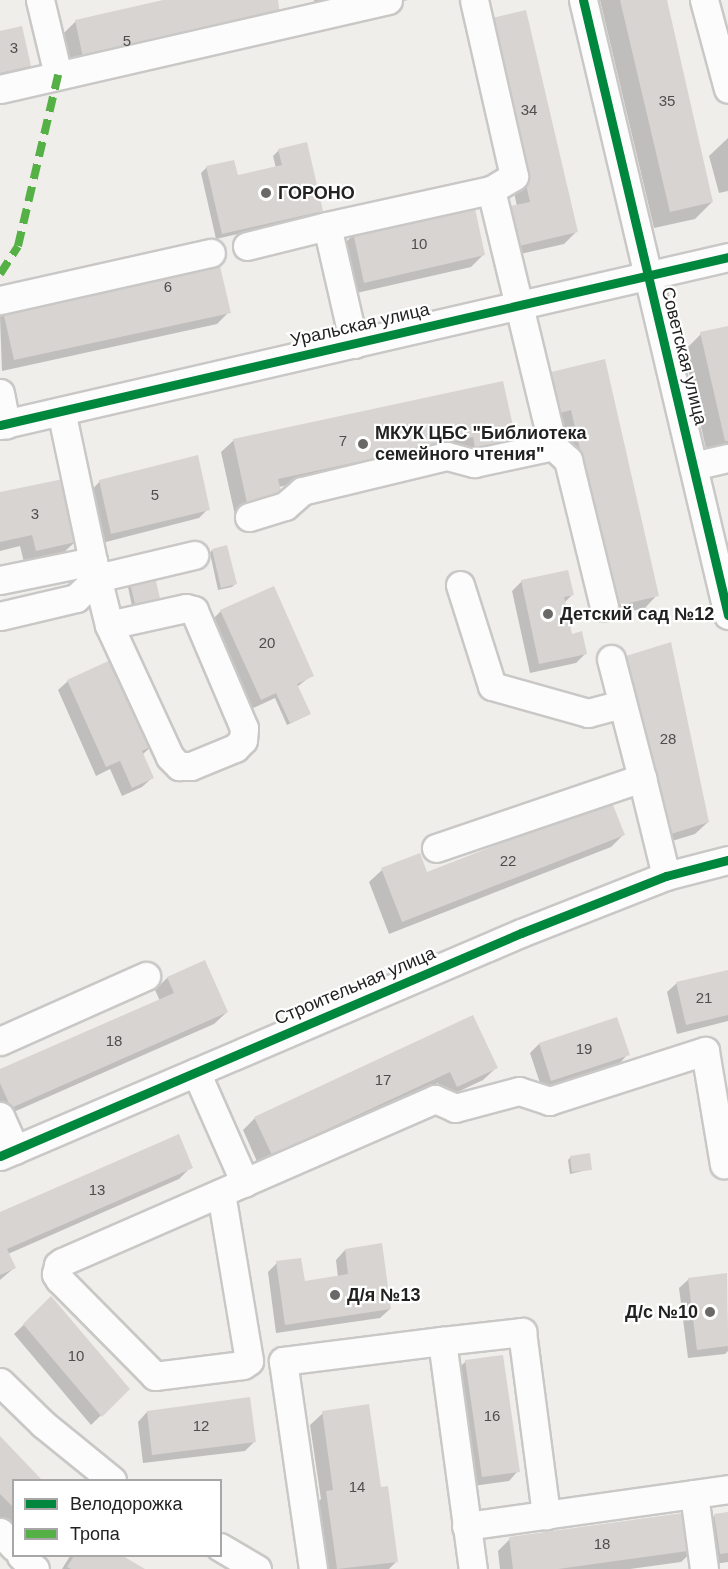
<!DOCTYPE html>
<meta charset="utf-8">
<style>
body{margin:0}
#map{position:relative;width:728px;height:1569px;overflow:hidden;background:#f0eeeb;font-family:Arial,sans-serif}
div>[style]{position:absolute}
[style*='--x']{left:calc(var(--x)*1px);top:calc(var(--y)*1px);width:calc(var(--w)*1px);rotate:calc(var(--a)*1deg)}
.shadow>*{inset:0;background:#0003}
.building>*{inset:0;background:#d7d4d2}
.roads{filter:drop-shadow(2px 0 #c9c8c7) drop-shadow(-2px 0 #c9c8c7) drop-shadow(0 2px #c9c8c7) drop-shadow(0 -2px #c9c8c7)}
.minor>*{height:27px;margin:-13.5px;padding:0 13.5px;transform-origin:13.5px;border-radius:13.5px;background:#fdfcfc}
.quiet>*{height:8px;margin-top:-4px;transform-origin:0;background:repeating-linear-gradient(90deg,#55b145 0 15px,transparent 0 23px)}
.cycleway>*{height:9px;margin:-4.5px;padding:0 4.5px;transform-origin:4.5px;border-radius:4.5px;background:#00873e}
.dots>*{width:16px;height:16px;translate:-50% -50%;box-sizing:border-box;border:3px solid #fff;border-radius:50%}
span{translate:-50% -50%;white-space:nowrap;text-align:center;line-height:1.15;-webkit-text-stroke:4.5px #fff;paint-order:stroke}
.number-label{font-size:15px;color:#4f4e4e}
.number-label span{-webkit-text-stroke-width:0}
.poi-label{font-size:18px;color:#222;font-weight:700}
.left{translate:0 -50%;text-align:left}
.right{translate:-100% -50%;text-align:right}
.street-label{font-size:18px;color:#222}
.legend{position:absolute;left:12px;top:1479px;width:210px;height:78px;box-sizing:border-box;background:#fff;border:2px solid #a7a7a7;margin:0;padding:8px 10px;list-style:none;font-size:18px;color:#222}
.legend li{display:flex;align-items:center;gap:12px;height:30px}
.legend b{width:30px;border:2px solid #a7a7a7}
</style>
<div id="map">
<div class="shadow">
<i style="clip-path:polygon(170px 0,277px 0,68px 77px,59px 38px,76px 21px)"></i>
<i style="clip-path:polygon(314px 0,408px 0,318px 21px)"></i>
<i style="clip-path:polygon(600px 0,666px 0,712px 202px,695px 219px,654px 228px)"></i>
<i style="clip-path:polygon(0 32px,30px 66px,13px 83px,0 86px)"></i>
<i style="clip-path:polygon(477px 33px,576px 232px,564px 244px,507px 257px,499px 220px,511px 208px,517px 206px)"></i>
<i style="clip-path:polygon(728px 138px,728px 191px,719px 193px,709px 156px)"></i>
<i style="clip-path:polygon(279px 150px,321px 210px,315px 216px,216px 239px,201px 173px,207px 167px,237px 177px,276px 168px,273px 156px)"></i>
<i style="clip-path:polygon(354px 234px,484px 254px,471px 267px,352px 294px,342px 246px)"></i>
<i style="clip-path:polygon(229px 312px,217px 324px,2px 371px,0 317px,4px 313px)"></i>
<i style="clip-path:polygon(728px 327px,728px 454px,708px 458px,684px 351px,701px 334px)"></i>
<i style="clip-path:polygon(604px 361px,657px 595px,645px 608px,604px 617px,544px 425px)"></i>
<i style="clip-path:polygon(502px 383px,503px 456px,461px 448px,279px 487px,268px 508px,235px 515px,221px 452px,234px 440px)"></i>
<i style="clip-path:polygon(100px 481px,208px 509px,199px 518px,102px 543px,91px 491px)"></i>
<i style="clip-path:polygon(0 494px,75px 542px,62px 554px,24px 562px,20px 546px,0 551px)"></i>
<i style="clip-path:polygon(212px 550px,235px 584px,232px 587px,218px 590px,210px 553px)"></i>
<i style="clip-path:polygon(522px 581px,572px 595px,564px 603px,570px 635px,585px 654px,576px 663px,530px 673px,512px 591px)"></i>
<i style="clip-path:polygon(130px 585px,158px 598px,132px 606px,128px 587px)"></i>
<i style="clip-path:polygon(221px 611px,312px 675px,297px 687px,309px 714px,306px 716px,287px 725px,275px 698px,251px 709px,212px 620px)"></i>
<i style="clip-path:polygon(627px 657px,708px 822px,695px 834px,656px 846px,614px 669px)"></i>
<i style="clip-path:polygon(68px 681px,154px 744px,142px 755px,152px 778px,142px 787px,122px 796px,110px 769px,96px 776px,58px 690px)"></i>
<i style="clip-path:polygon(623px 835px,611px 847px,389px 934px,369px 882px,382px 870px,427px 874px)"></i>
<i style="clip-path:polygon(728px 971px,728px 1021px,677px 1034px,667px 992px,677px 983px)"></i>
<i style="clip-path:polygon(167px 978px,227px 1012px,214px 1024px,0 1118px,0 1071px,160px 1001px,155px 990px)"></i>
<i style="clip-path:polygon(472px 1017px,496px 1068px,483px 1080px,445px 1098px,438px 1083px,259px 1166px,243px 1130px,255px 1118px)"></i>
<i style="clip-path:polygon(539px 1044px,628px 1054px,619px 1064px,542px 1089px,530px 1053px)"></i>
<i style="clip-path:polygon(571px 1157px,591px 1169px,570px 1174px,568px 1160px)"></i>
<i style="clip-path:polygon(191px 1167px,179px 1179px,8px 1254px,14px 1268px,0 1280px,0 1214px)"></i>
<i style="clip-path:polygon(345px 1250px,390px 1309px,380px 1318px,276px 1333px,268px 1272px,277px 1263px,303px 1282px,338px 1277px,336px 1260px)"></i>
<i style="clip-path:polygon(726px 1275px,728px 1351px,725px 1354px,688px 1358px,679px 1288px,689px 1279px)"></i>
<i style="clip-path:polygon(51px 1299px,128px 1389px,91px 1425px,14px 1334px)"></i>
<i style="clip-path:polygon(466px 1361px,518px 1471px,509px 1481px,473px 1486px,456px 1371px)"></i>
<i style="clip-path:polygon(147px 1412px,255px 1441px,245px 1451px,143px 1463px,138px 1422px)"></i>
<i style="clip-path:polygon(323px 1413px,380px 1489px,397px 1561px,389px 1569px,323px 1569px,314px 1505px,321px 1499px,310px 1425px)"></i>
<i style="clip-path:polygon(0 1439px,40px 1480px,14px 1480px,14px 1528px,0 1519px)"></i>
<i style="clip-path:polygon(728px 1514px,728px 1562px,708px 1565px,702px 1528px,714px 1516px)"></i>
<i style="clip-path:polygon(510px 1539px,694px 1550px,681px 1562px,630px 1569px,500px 1569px,498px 1551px)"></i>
<i style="clip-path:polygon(70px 1556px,120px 1556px,142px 1569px,62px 1569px)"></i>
</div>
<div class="building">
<i style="clip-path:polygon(163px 0,278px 0,280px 16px,84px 62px,75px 20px)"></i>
<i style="clip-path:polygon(620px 0,667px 0,713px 202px,670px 212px)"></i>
<i style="clip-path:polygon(526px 10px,578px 232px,519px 246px,510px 206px,530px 202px,488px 19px)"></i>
<i style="clip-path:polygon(22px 26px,31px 66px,0 73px,0 31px)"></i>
<i style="clip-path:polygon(307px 142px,323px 211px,222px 234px,206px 166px,234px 160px,238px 175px,282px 165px,278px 149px)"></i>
<i style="clip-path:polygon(474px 204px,485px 255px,364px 283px,353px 232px)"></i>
<i style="clip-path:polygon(219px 262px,231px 313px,14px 360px,3px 311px)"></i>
<i style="clip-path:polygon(728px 326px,728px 441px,725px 441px,700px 332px)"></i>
<i style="clip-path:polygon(605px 359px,659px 596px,616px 606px,571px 410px,556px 414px,547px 373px)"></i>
<i style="clip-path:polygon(503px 381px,517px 444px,476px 453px,473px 437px,278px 479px,282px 496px,247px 503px,233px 439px)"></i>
<i style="clip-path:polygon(198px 455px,210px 510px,111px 534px,99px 480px)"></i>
<i style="clip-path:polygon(63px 479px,76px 542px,36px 551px,32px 535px,0 542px,0 492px)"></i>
<i style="clip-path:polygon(227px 545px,237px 584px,221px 588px,212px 549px)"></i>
<i style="clip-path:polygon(568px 570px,574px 595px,564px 597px,572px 634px,582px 631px,587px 654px,539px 664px,521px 580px)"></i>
<i style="clip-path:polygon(155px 577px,160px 598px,135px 604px,130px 583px)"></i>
<i style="clip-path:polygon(274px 586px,314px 676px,297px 684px,311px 714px,290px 723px,276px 693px,261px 700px,220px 610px)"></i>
<i style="clip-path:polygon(671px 642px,709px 822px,668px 835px,626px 656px)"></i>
<i style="clip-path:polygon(117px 657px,156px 744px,142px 751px,154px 778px,132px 788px,120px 761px,106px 767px,67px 680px)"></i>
<i style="clip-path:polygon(611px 800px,625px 835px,402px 922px,381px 868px,420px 853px,427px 872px)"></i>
<i style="clip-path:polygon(205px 960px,228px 1012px,11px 1108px,0 1083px,0 1069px,174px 993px,167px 977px)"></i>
<i style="clip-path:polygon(728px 970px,728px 1015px,686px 1025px,676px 982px)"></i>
<i style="clip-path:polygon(473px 1015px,498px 1068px,457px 1087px,450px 1072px,272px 1155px,254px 1117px)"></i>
<i style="clip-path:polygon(617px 1017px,630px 1055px,551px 1081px,539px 1043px)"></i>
<i style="clip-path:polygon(179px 1134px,193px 1168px,7px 1249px,16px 1268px,0 1275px,0 1212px)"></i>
<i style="clip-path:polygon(590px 1153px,592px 1170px,572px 1172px,570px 1156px)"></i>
<i style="clip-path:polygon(382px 1243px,391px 1309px,285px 1325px,276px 1261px,301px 1258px,305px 1281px,348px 1274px,345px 1249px)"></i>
<i style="clip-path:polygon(727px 1273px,728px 1346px,697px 1350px,688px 1278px)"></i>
<i style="clip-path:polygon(51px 1296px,130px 1389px,102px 1417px,23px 1324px)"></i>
<i style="clip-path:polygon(503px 1355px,520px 1472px,482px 1477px,465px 1360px)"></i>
<i style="clip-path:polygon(250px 1397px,256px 1442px,152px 1455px,147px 1411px)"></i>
<i style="clip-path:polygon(369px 1404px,381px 1487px,388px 1486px,398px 1562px,337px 1569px,326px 1491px,333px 1490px,322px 1411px)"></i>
<i style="clip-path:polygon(0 1436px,42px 1480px,14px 1480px,14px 1508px,0 1494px)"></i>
<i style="clip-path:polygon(690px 1512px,695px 1550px,558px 1569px,513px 1569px,509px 1537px)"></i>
<i style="clip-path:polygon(728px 1512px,728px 1553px,720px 1554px,714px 1514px)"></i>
<i style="clip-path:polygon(74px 1556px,123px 1556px,145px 1569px,71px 1569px,67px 1567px)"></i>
</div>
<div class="roads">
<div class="minor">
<i style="--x:40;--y:0;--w:77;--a:76.5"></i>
<i style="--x:583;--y:0;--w:632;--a:76.73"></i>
<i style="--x:704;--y:0;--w:92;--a:74.9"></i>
<i style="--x:0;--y:89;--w:398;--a:-12.9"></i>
<i style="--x:491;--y:190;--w:263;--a:76.4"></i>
<i style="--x:247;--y:246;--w:82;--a:-14"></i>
<i style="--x:0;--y:300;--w:216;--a:-12.6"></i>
<i style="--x:354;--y:344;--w:121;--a:-102.9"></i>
<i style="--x:327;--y:226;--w:168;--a:-12.4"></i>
<i style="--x:491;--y:190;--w:27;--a:-31"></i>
<i style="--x:514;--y:176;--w:180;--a:-102.8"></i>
<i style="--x:0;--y:393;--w:32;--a:79"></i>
<i style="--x:0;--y:425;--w:747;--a:-12.99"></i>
<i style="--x:693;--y:466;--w:36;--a:-13"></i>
<i style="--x:249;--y:517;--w:38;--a:-17"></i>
<i style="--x:285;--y:506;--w:23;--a:-41"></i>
<i style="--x:302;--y:491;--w:149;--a:-13.6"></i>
<i style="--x:447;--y:456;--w:28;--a:15"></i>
<i style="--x:474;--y:463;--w:81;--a:-12.1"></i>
<i style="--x:553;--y:446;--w:21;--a:43"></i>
<i style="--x:568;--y:460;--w:151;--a:76.2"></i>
<i style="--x:93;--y:561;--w:66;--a:76"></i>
<i style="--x:109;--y:625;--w:145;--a:65.2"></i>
<i style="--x:170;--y:757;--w:13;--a:45"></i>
<i style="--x:179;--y:766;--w:12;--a:0"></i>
<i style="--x:191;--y:766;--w:48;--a:-22.2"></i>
<i style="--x:235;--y:748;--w:11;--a:-45"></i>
<i style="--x:243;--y:740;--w:12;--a:-85"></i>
<i style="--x:244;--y:728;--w:128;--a:-113"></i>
<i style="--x:194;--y:610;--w:8;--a:-166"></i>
<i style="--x:186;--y:608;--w:79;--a:167.6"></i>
<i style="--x:0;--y:580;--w:95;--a:-11.5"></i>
<i style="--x:93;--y:561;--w:153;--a:-102"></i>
<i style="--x:460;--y:585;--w:106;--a:72.4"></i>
<i style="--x:492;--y:686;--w:100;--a:15.7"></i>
<i style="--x:588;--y:713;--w:35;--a:-15"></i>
<i style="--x:0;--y:616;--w:78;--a:-13.3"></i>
<i style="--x:76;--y:598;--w:29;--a:-44"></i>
<i style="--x:97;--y:578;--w:100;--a:-13.3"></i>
<i style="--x:642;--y:778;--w:101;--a:76.2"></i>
<i style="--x:436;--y:848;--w:218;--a:-18.8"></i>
<i style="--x:642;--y:778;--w:123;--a:-104.6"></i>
<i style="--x:0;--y:1041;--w:160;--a:-24"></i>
<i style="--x:196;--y:1072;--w:121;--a:66.2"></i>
<i style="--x:0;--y:1116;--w:37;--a:66"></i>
<i style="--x:0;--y:1156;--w:567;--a:-23.17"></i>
<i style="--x:521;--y:933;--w:156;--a:-21.5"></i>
<i style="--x:666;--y:876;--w:64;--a:-14.5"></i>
<i style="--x:221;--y:1193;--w:170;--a:80.5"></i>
<i style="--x:249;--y:1361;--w:7;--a:146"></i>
<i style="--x:243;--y:1365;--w:89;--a:172.9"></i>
<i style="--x:155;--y:1376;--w:136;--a:-134.7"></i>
<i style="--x:59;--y:1279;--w:6;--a:-121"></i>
<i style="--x:56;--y:1274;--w:9;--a:-77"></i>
<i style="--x:58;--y:1265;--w:5;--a:-37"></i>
<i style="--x:62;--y:1262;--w:407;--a:-23.6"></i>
<i style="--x:435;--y:1099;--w:22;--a:24"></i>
<i style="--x:455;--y:1108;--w:66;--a:-14.9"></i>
<i style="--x:519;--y:1091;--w:32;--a:18"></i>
<i style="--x:549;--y:1101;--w:164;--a:-17.8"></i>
<i style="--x:705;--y:1051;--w:115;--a:80.5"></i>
<i style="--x:442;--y:1341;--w:81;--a:-6.4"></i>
<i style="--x:522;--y:1332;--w:185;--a:82.5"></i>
<i style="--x:0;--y:1382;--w:60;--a:44.3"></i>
<i style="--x:43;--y:1424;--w:89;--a:39.1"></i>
<i style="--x:694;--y:1494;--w:76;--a:82.4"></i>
<i style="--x:466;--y:1526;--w:265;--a:-8"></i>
<i style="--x:0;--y:1532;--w:21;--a:47"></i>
<i style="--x:220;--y:1547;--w:43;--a:30.7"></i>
<i style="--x:21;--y:1556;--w:19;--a:43"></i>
<i style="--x:313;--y:1569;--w:210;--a:-98.2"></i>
<i style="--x:283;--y:1361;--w:160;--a:-7.2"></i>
<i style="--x:442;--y:1341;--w:230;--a:82.3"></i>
</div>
</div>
<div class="quiet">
<i style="--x:0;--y:274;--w:33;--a:-57"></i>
<i style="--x:18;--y:246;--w:176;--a:-76.8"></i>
</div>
<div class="cycleway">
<i style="--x:583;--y:0;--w:632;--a:76.73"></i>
<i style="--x:0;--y:425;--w:747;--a:-12.99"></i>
<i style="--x:0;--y:1156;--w:567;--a:-23.17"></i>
<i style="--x:521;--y:933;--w:156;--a:-21.5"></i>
<i style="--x:666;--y:876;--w:64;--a:-14.5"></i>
</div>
<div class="dots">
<i style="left:266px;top:193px;background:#6a6968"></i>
<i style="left:363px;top:444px;background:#6a6968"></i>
<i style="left:548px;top:614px;background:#6a6968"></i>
<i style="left:335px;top:1295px;background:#6a6968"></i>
<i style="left:710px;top:1312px;background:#6a6968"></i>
</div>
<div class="number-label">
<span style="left:127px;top:41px">5</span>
<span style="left:14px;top:48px">3</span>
<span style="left:667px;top:101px">35</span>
<span style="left:529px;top:110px">34</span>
<span style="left:419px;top:244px">10</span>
<span style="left:168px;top:287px">6</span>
<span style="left:343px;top:441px">7</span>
<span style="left:155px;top:495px">5</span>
<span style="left:35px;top:514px">3</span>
<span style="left:267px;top:643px">20</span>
<span style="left:668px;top:739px">28</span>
<span style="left:508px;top:861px">22</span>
<span style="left:704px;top:998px">21</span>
<span style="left:114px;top:1041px">18</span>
<span style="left:584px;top:1049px">19</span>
<span style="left:383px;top:1080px">17</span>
<span style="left:97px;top:1190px">13</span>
<span style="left:76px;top:1356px">10</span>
<span style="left:492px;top:1416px">16</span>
<span style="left:201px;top:1426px">12</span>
<span style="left:357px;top:1487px">14</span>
<span style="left:602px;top:1544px">18</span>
</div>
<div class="poi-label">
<span class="left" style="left:278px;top:193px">ГОРОНО</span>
<span class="left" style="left:375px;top:444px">МКУК ЦБС "Библиотека<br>семейного чтения"</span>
<span class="left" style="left:560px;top:614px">Детский сад №12</span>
<span class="left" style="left:347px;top:1295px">Д/я №13</span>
<span class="right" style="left:698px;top:1312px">Д/с №10</span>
</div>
<div class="street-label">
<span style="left:360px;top:325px;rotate:-13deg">Уральская улица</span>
<span style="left:684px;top:356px;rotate:76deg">Советская улица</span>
<span style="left:355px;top:986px;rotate:-23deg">Строительная улица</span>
</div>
<ul class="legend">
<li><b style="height:8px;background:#00873e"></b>Велодорожка</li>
<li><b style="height:8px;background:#55b145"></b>Тропа</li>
</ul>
</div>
